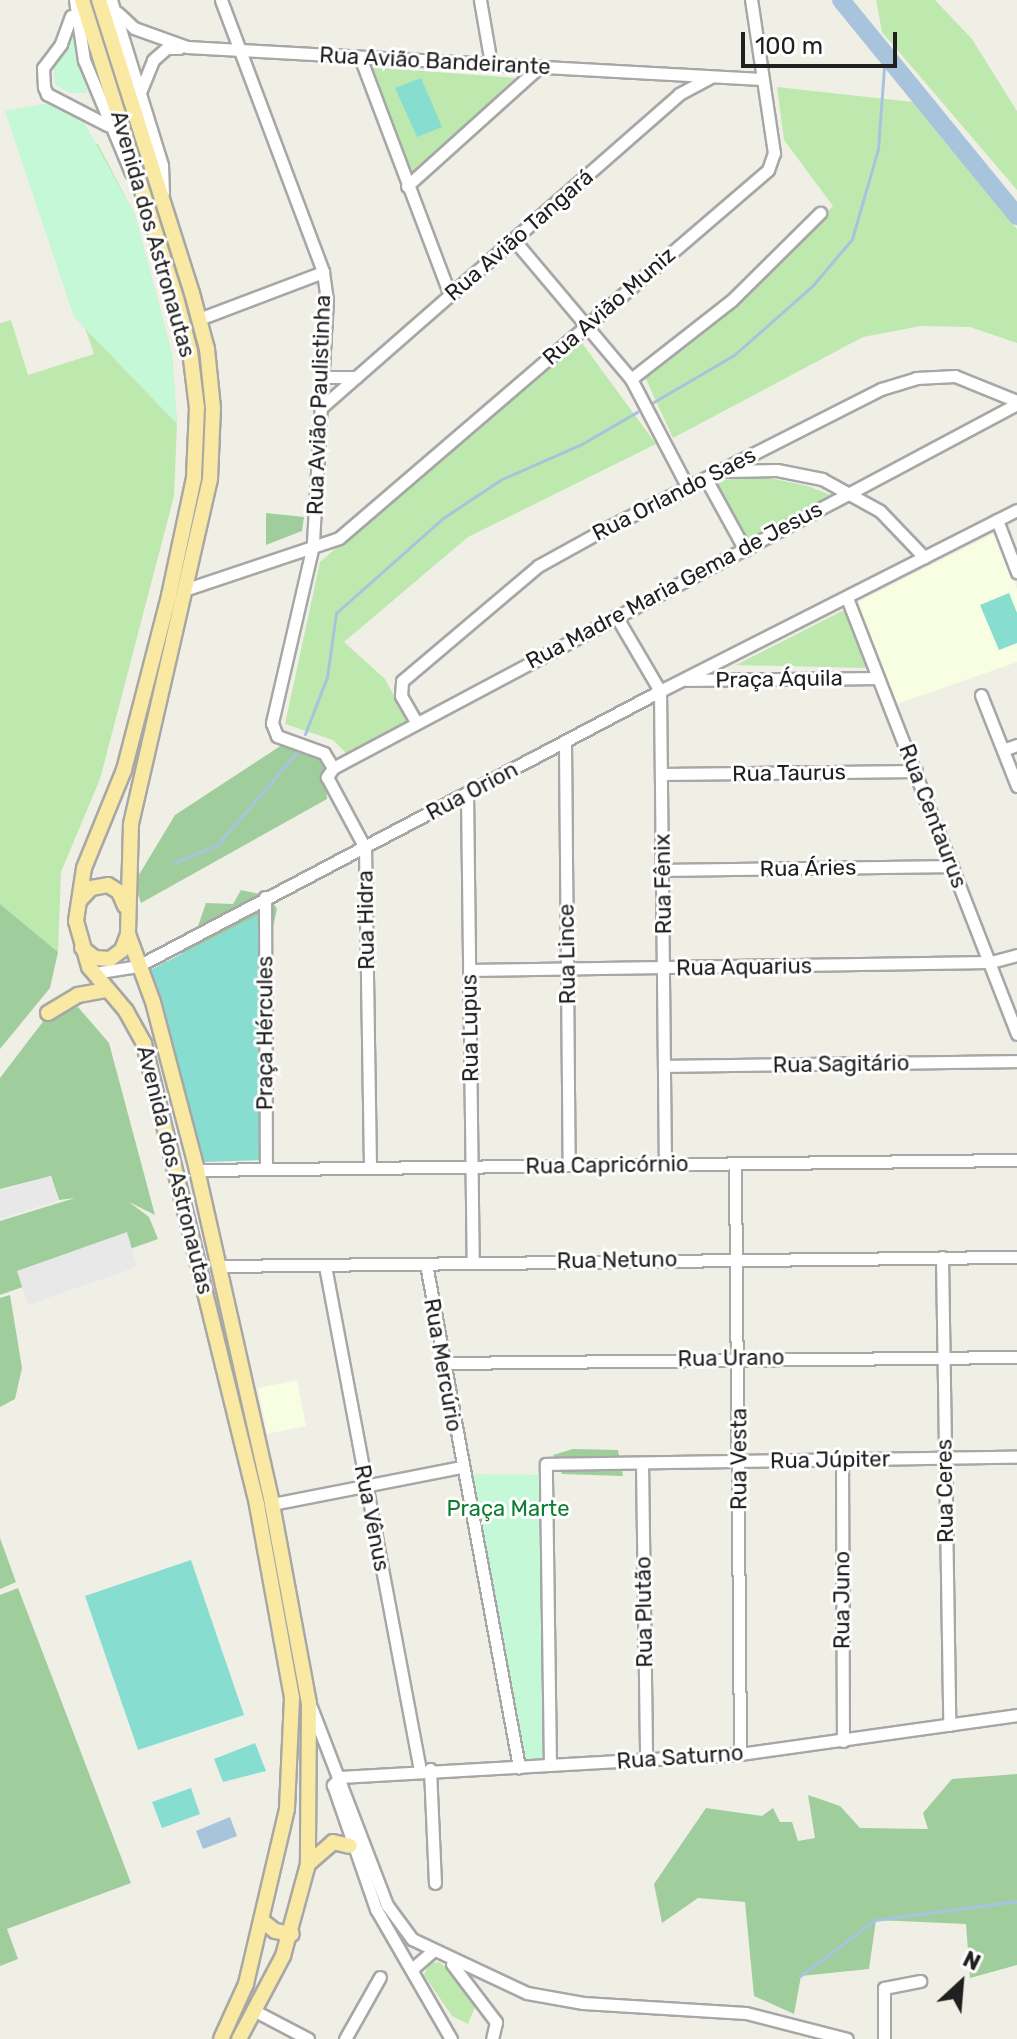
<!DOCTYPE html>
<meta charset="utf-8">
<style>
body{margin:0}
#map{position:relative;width:1017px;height:2039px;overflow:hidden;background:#f0efe6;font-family:Rubik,sans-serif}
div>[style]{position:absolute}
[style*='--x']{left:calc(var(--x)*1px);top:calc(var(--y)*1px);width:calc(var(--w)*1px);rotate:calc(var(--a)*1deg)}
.education>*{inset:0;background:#f7fee1}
.grass>*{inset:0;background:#bde9ae}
.forest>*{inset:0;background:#9fce9c}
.park>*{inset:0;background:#c5f8d6}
.pitch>*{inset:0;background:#87ddd0}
.parking>*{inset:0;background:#e8e8e8}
.water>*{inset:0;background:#a8c4dc}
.stream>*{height:3px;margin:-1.5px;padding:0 1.5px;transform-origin:1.5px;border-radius:1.5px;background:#a8c4dc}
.river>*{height:18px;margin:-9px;padding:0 9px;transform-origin:9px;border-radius:9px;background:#a8c4dc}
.roads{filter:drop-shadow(2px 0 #a7a7a7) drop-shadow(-2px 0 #a7a7a7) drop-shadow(0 2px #a7a7a7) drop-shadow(0 -2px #a7a7a7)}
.minor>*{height:11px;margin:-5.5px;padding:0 5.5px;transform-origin:5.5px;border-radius:5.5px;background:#fff}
.major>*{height:14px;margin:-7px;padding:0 7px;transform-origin:7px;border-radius:7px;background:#fae9a2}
span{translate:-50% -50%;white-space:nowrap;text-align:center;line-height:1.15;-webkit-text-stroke:6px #fff;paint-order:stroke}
.street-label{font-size:22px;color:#202020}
.park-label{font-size:22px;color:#0e7d32}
.north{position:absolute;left:921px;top:1943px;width:80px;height:80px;-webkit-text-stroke:6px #fff;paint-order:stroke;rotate:26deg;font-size:22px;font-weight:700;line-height:32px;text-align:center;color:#202020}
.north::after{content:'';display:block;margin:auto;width:28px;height:36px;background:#202020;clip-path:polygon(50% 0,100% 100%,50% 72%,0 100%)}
.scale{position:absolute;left:741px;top:32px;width:156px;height:36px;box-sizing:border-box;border:4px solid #202020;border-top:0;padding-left:10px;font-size:24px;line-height:28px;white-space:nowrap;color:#202020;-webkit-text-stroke:6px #fff;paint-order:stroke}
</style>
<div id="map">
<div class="education">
<i style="clip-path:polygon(995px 533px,1017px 589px,1017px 662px,897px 704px,858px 602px)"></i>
<i style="clip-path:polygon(297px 1380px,306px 1426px,267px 1434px,258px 1388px)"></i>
</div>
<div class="grass">
<i style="clip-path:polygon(876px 0,935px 0,972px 39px,1017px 111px,1017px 190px,882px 32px)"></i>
<i style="clip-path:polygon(369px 67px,515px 78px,409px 177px)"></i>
<i style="clip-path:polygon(777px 87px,913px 102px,1017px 229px,1017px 343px,970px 327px,921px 326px,863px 337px,673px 438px,645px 377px,741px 301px,833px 206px,784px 140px)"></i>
<i style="clip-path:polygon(16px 124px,98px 144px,135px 215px,172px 354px,177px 424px,174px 496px,100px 779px,61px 872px,58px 952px,0 904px,0 323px,11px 320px,28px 375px,94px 354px)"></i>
<i style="clip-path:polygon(579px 339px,656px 444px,468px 537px,344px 642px,385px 679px,408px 721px,348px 755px,333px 740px,285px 724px,320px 562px)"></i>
<i style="clip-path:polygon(759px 476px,808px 486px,836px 497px,748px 542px,715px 481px)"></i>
<i style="clip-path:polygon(844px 610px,866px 668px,736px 665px)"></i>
<i style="clip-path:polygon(439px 1962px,466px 1982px,477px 2002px,468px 2024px,452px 2016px,424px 1975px,429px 1963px)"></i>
</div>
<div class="forest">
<i style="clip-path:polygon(266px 513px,304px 517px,302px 531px,266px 545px)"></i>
<i style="clip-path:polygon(288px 741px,325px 759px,327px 799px,141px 903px,134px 883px,175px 815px)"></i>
<i style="clip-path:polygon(241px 890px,269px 896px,277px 909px,271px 936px,191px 961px,171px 941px,198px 926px,206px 903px,233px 904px)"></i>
<i style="clip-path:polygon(0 904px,58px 952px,50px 988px,0 1049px)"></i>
<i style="clip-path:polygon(78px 1007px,109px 1043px,155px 1215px,129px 1202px,149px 1217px,158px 1239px,0 1295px,0 1221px,75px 1198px,59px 1200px,51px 1176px,0 1189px,0 1078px,48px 1015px)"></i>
<i style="clip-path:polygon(10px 1295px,22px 1368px,15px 1399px,0 1407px,0 1298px)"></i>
<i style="clip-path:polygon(573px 1449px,618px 1450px,623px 1476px,562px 1474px,553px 1455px)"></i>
<i style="clip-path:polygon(0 1538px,16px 1582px,0 1589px)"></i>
<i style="clip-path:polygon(18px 1588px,131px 1883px,7px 1929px,18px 1959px,0 1966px,0 1595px)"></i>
<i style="clip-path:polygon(1017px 1774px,1017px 1965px,970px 1978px,966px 1924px,876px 1920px,869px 1969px,801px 1976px,794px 2014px,754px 1996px,745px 1902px,698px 1898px,662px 1923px,654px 1884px,706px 1808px,762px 1816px,773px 1808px,780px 1822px,792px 1822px,798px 1841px,815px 1838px,808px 1795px,840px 1806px,860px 1828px,928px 1829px,923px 1813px,952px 1779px)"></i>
</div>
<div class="park">
<i style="clip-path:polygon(71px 32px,88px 93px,70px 93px,55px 85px,53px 66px)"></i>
<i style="clip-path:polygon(60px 101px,98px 118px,85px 124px,135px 215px,172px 354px,177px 424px,74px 317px,5px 111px)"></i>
<i style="clip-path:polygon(467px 1474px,541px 1475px,547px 1758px,525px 1761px)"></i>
</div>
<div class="pitch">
<i style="clip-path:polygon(421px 78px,442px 127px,417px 137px,395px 88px)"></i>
<i style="clip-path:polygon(1009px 593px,1017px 613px,1017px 643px,999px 650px,980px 605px)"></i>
<i style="clip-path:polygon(258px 915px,260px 1160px,204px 1162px,146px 972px)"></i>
<i style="clip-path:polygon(191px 1560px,244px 1715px,138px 1750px,85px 1596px)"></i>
<i style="clip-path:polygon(255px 1743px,266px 1771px,223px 1782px,214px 1759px)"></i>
<i style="clip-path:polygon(191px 1788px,200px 1814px,162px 1828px,152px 1802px)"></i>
</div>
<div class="parking">
<i style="clip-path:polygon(51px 1176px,59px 1200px,0 1219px,0 1191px)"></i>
<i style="clip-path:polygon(127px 1232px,137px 1267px,28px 1305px,17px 1271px)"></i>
</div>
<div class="water">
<i style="clip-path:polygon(230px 1817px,237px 1836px,203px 1849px,196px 1831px)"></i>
</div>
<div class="stream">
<i style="--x:652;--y:403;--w:95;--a:-30.3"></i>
<i style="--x:734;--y:355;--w:106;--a:-41.5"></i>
<i style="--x:813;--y:285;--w:60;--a:-49.7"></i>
<i style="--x:852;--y:239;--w:94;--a:-73.9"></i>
<i style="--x:878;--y:149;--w:95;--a:-85.8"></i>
<i style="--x:305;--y:734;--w:61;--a:-68.9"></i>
<i style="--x:327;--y:677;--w:65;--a:-82"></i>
<i style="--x:336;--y:613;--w:143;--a:-41.6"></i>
<i style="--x:443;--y:518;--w:71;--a:-33.5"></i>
<i style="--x:502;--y:479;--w:85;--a:-23.6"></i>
<i style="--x:580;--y:445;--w:66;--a:-30.1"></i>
<i style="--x:174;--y:863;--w:47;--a:-22.7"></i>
<i style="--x:217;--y:845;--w:125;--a:-49.2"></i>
<i style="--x:800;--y:1976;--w:94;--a:-36.7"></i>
<i style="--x:875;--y:1920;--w:143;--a:-7.6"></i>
</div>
<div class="river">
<i style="--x:841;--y:0;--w:279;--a:50.8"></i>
</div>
<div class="roads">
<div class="minor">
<i style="--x:75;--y:0;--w:61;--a:81.5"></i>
<i style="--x:84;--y:60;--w:122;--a:67.4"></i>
<i style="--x:111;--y:0;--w:173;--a:72.8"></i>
<i style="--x:162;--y:165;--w:28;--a:88"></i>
<i style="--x:221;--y:0;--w:290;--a:69.4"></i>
<i style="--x:323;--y:272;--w:27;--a:82"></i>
<i style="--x:327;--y:299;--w:246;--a:93.3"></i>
<i style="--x:313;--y:545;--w:183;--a:103"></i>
<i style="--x:272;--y:723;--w:14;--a:69"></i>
<i style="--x:277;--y:736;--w:50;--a:19.9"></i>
<i style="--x:324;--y:753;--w:17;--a:59"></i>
<i style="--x:333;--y:768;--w:11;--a:124"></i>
<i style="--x:327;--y:777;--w:81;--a:61.8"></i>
<i style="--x:365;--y:848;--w:319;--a:89.1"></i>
<i style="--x:480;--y:0;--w:65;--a:80.2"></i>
<i style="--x:118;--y:13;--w:22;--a:43"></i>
<i style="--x:134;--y:28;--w:56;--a:19.7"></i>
<i style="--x:187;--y:47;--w:575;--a:3.19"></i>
<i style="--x:71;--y:16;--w:30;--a:110"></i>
<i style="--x:61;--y:44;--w:30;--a:127"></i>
<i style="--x:43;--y:68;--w:19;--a:87"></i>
<i style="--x:44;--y:87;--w:8;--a:67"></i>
<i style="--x:47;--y:94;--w:68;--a:27.3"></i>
<i style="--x:360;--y:57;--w:254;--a:69.3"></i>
<i style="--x:141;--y:90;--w:32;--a:-68"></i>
<i style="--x:153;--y:60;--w:18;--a:-41"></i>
<i style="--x:167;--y:48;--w:12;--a:0"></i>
<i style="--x:407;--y:186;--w:178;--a:-42"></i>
<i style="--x:514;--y:240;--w:182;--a:49.9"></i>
<i style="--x:631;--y:379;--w:123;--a:62.4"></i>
<i style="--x:199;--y:319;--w:133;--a:-20.8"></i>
<i style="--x:325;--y:377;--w:31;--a:0"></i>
<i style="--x:631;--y:379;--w:128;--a:-38"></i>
<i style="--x:732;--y:300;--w:124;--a:-44.7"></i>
<i style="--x:323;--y:406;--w:473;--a:-41.2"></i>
<i style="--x:679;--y:94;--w:34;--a:-28"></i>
<i style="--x:726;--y:471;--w:51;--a:-1.1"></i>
<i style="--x:777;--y:470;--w:46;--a:11.3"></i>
<i style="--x:822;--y:479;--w:66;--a:28.9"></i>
<i style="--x:880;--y:511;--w:64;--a:46.3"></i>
<i style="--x:706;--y:479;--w:81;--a:61.2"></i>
<i style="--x:997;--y:520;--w:56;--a:69"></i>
<i style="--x:184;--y:590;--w:163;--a:-18.5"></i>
<i style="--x:339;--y:538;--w:565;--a:-40.62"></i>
<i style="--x:768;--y:170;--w:18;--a:-71"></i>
<i style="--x:774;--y:153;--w:155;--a:-98.5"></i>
<i style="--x:847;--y:598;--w:468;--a:68.7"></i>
<i style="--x:616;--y:616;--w:87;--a:59.6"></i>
<i style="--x:660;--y:691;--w:473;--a:89.4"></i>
<i style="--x:687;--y:680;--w:191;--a:-0.6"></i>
<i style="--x:981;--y:695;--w:98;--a:68.4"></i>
<i style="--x:415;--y:720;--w:28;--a:-120"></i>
<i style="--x:401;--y:696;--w:15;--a:-86"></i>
<i style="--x:402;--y:681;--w:178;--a:-40.2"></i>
<i style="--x:538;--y:566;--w:74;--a:-29"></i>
<i style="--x:603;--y:530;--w:312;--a:-26.9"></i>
<i style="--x:881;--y:389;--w:37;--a:-17"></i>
<i style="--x:916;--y:378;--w:39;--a:-3"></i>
<i style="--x:955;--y:376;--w:67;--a:22"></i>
<i style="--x:565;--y:743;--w:422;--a:89.5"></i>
<i style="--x:1003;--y:750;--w:15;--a:-20"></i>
<i style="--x:333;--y:768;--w:775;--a:-28.02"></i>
<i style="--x:662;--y:774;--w:254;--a:-0.7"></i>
<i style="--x:467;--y:793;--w:470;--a:89.3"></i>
<i style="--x:663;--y:870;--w:289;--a:-0.8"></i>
<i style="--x:265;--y:897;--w:272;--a:89.8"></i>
<i style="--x:469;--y:970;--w:522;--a:-0.88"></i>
<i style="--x:991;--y:962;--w:27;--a:-15"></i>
<i style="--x:94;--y:973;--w:45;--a:-9"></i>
<i style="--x:138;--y:966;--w:590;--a:-27.78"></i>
<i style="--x:660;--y:691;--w:400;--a:-26.9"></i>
<i style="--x:664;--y:1066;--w:353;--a:-0.8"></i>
<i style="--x:735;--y:1164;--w:590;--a:89.51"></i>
<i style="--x:197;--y:1170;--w:820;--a:-0.7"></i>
<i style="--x:942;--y:1257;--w:468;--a:89.1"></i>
<i style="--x:426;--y:1264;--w:512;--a:79.52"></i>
<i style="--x:218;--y:1266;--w:799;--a:-0.65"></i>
<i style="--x:325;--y:1266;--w:513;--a:79.33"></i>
<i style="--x:444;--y:1363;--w:573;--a:-0.6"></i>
<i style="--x:842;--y:1459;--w:282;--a:89.8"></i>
<i style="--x:642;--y:1463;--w:298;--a:89.2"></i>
<i style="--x:272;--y:1504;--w:193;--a:-11.1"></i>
<i style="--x:311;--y:1707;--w:212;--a:69"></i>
<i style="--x:387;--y:1905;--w:42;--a:53.7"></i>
<i style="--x:412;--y:1939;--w:127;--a:25.2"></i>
<i style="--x:527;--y:1993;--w:57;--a:10.1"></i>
<i style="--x:583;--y:2003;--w:163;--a:3.5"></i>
<i style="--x:746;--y:2013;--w:104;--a:14.4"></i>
<i style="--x:550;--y:1765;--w:301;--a:-90.8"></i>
<i style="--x:546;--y:1464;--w:471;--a:-0.9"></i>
<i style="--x:430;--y:1769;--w:114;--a:87.5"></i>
<i style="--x:340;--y:1777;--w:401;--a:-3.3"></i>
<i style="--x:740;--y:1754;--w:280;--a:-8"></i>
<i style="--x:340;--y:1777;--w:11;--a:131"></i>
<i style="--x:333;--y:1785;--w:131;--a:70.9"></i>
<i style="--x:376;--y:1909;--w:150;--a:60"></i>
<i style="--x:452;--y:1964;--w:73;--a:52.8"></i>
<i style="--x:496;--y:2022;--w:17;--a:103"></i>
<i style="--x:412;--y:1969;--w:28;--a:-41"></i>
<i style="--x:255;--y:2011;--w:60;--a:27.8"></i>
<i style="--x:345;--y:2039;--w:71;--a:-60.6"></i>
<i style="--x:884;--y:2039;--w:51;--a:-90"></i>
<i style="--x:884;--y:1988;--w:37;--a:-11"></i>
</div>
<div class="major">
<i style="--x:82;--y:0;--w:312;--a:72.5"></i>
<i style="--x:176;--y:298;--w:55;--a:75.2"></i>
<i style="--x:190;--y:351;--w:57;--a:83"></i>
<i style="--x:197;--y:408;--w:70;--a:92.5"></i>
<i style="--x:194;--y:478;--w:121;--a:102"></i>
<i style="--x:169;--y:596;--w:180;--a:104.5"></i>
<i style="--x:124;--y:770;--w:106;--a:112.2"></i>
<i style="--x:84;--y:868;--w:54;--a:98.6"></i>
<i style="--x:76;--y:921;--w:48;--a:74.2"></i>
<i style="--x:89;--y:967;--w:57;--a:49.9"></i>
<i style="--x:126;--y:1011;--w:38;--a:61"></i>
<i style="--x:144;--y:1044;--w:475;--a:76.2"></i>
<i style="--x:257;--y:1505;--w:196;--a:79.7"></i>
<i style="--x:292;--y:1698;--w:111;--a:92.6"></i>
<i style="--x:287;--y:1809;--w:180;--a:103.2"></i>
<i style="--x:246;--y:1984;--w:60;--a:114.4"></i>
<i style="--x:99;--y:0;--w:307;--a:72.4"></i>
<i style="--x:192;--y:293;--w:58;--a:75"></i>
<i style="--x:207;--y:349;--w:59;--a:84.2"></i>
<i style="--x:213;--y:408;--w:71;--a:92.4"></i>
<i style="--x:210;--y:479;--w:355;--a:102.9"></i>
<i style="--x:131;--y:825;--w:109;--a:91.6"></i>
<i style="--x:128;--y:934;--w:72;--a:69.8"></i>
<i style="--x:153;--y:1002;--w:174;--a:75.3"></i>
<i style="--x:197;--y:1170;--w:342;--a:77.3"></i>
<i style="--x:272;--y:1504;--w:202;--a:79.5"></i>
<i style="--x:309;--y:1703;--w:161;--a:90.4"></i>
<i style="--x:308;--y:1864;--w:95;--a:105.2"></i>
<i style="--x:283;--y:1956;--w:94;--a:117.9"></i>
<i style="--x:80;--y:900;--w:16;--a:-47"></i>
<i style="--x:91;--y:888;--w:17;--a:-10"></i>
<i style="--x:108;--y:885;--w:13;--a:32"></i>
<i style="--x:119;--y:892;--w:15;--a:67"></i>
<i style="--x:82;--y:948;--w:16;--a:38"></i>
<i style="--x:95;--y:958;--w:15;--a:4"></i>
<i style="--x:110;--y:959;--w:15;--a:-37"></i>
<i style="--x:122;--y:950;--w:17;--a:-69"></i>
<i style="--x:48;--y:1013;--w:35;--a:-31"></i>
<i style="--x:78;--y:995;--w:29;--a:-10"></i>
<i style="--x:308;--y:1864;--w:33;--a:-41"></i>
<i style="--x:333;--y:1842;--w:17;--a:13"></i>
<i style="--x:261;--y:1920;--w:18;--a:38"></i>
<i style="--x:275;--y:1931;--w:17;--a:10"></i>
</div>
</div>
<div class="street-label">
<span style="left:435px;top:61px;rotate:3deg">Rua Avião Bandeirante</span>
<span style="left:153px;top:234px;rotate:74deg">Avenida dos Astronautas</span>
<span style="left:519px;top:235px;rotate:-41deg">Rua Avião Tangará</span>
<span style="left:609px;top:306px;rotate:-41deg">Rua Avião Muniz</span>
<span style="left:319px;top:405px;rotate:-88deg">Rua Avião Paulistinha</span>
<span style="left:674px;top:494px;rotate:-27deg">Rua Orlando Saes</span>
<span style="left:674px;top:585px;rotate:-28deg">Rua Madre Maria Gema de Jesus</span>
<span style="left:779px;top:679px;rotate:-1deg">Praça Áquila</span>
<span style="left:789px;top:773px;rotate:-1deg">Rua Taurus</span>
<span style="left:472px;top:791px;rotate:-28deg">Rua Orion</span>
<span style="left:933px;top:816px;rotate:69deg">Rua Centaurus</span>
<span style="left:808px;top:868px;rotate:-1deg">Rua Áries</span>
<span style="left:663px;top:884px;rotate:-91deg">Rua Fênix</span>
<span style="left:366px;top:920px;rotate:-91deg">Rua Hidra</span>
<span style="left:567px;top:954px;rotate:-91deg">Rua Lince</span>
<span style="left:744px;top:967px;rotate:-1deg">Rua Aquarius</span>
<span style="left:470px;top:1028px;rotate:-91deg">Rua Lupus</span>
<span style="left:265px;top:1033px;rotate:-90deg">Praça Hércules</span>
<span style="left:841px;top:1064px;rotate:-1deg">Rua Sagitário</span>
<span style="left:607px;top:1165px;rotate:-1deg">Rua Capricórnio</span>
<span style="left:175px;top:1170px;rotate:76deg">Avenida dos Astronautas</span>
<span style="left:617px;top:1260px;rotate:-1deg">Rua Netuno</span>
<span style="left:731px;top:1358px;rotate:-1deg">Rua Urano</span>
<span style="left:443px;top:1365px;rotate:80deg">Rua Mercúrio</span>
<span style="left:739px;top:1459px;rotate:-90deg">Rua Vesta</span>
<span style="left:830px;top:1460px;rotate:-1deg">Rua Júpiter</span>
<span style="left:945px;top:1491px;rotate:-91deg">Rua Ceres</span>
<span style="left:372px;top:1518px;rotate:79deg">Rua Vênus</span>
<span style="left:842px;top:1600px;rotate:-90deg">Rua Juno</span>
<span style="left:644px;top:1612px;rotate:-91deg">Rua Plutão</span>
<span style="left:680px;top:1757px;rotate:-4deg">Rua Saturno</span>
</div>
<div class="park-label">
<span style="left:508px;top:1509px">Praça Marte</span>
</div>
<div class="north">N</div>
<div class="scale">100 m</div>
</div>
